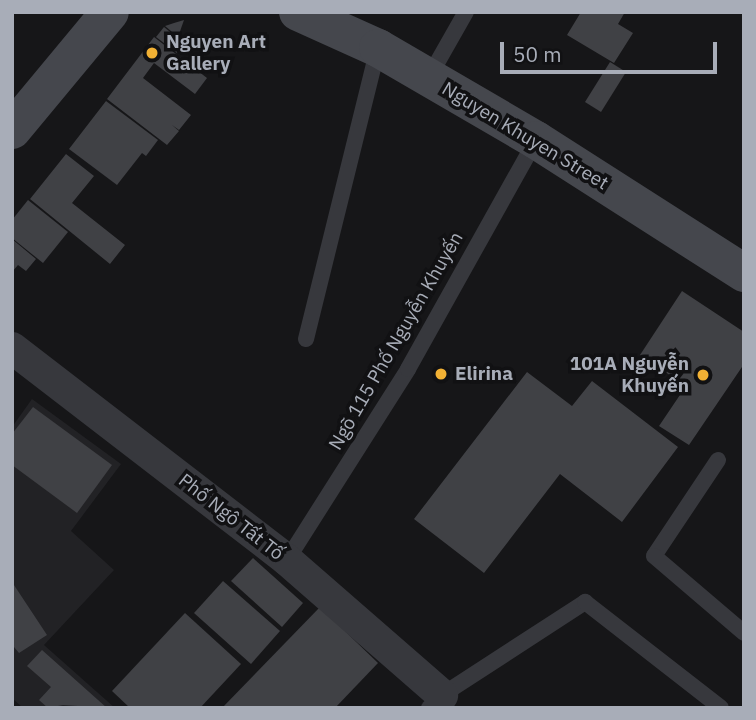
<!DOCTYPE html>
<meta charset="utf-8">
<style>
body{margin:0}
#map{position:relative;width:756px;height:720px;overflow:hidden;background:#161618;font-family:"IBM Plex Sans",sans-serif}
div>[style]{position:absolute}
[style*='--x']{left:calc(var(--x)*1px);top:calc(var(--y)*1px);width:calc(var(--w)*1px);rotate:calc(var(--a)*1deg)}
.built>*{inset:0;background:#222225}
.building>*{inset:0;background:#404145}
.lane>*{height:16px;margin:-8px;padding:0 8px;transform-origin:8px;border-radius:8px;background:#37383d}
.street>*{height:32px;margin:-16px;padding:0 16px;transform-origin:16px;border-radius:16px;background:#37383d}
.secondary>*{height:38px;margin:-19px;padding:0 19px;transform-origin:19px;border-radius:19px;background:#45474d}
.dots>*{width:19px;height:19px;translate:-50% -50%;box-sizing:border-box;border:4px solid #111113;border-radius:50%}
span{translate:-50% -50%;white-space:nowrap;text-align:center;line-height:1.15;-webkit-text-stroke:7px #111113;paint-order:stroke}
.poi-label{font-size:19px;color:#a8adb8;font-weight:700}
.left{translate:0 -50%;text-align:left}
.right{translate:-100% -50%;text-align:right}
.street-label{font-size:19px;color:#a8adb8}
.frame{position:absolute;inset:0;border:14px solid #a8adb8;pointer-events:none}
.scale{position:absolute;left:500px;top:42px;width:217px;height:32px;box-sizing:border-box;border:4px solid #a8adb8;border-top:0;padding-left:9px;font-size:21px;line-height:24px;white-space:nowrap;color:#a8adb8;-webkit-text-stroke:5px #111113;paint-order:stroke}
</style>
<div id="map">
<div class="built">
<i style="clip-path:polygon(32px 399px,121px 464px,71px 531px,114px 570px,44px 645px,115px 708px,23px 708px,12px 698px,12px 427px)"></i>
</div>
<div class="building">
<i style="clip-path:polygon(581px 12px,625px 12px,618px 24px,633px 33px,614px 63px,567px 35px)"></i>
<i style="clip-path:polygon(184px 20px,178px 37px,165px 26px,174px 23px)"></i>
<i style="clip-path:polygon(164px 27px,180px 40px,177px 53px,156px 37px)"></i>
<i style="clip-path:polygon(154px 37px,207px 78px,195px 94px,154px 63px,143px 78px,191px 115px,179px 130px,172px 125px,179px 131px,167px 145px,107px 99px)"></i>
<i style="clip-path:polygon(610px 62px,626px 72px,601px 112px,585px 102px)"></i>
<i style="clip-path:polygon(106px 101px,158px 140px,146px 156px,142px 153px,117px 185px,69px 149px)"></i>
<i style="clip-path:polygon(66px 154px,94px 176px,72px 203px,125px 245px,110px 264px,30px 199px)"></i>
<i style="clip-path:polygon(28px 200px,68px 232px,43px 263px,12px 238px,12px 220px)"></i>
<i style="clip-path:polygon(12px 239px,36px 259px,26px 271px,18px 265px,12px 272px)"></i>
<i style="clip-path:polygon(682px 291px,744px 332px,744px 364px,689px 445px,659px 426px,686px 386px,640px 355px)"></i>
<i style="clip-path:polygon(527px 372px,572px 406px,592px 381px,678px 447px,622px 522px,560px 474px,484px 573px,414px 519px)"></i>
<i style="clip-path:polygon(33px 407px,112px 465px,77px 513px,12px 465px,12px 434px)"></i>
<i style="clip-path:polygon(253px 558px,303px 603px,282px 627px,231px 581px)"></i>
<i style="clip-path:polygon(223px 581px,280px 631px,251px 664px,194px 613px)"></i>
<i style="clip-path:polygon(12px 582px,47px 635px,19px 653px,14px 647px,12px 648px)"></i>
<i style="clip-path:polygon(320px 607px,378px 663px,335px 708px,222px 708px)"></i>
<i style="clip-path:polygon(185px 613px,241px 664px,200px 708px,130px 708px,112px 691px)"></i>
<i style="clip-path:polygon(42px 650px,107px 708px,63px 705px,48px 708px,39px 700px,51px 687px,27px 666px)"></i>
</div>
<div class="lane">
<i style="--x:429;--y:77;--w:75;--a:-60.4"></i>
<i style="--x:306;--y:339;--w:300;--a:-76.1"></i>
<i style="--x:718;--y:460;--w:115;--a:123.7"></i>
<i style="--x:654;--y:556;--w:118;--a:40.5"></i>
<i style="--x:287;--y:560;--w:226;--a:-57.6"></i>
<i style="--x:408;--y:369;--w:262;--a:-60.8"></i>
<i style="--x:429;--y:708;--w:18;--a:-45"></i>
<i style="--x:442;--y:695;--w:171;--a:-33"></i>
<i style="--x:585;--y:602;--w:172;--a:37.9"></i>
</div>
<div class="street">
<i style="--x:12;--y:348;--w:347;--a:37.6"></i>
<i style="--x:287;--y:560;--w:206;--a:41.1"></i>
</div>
<div class="secondary">
<i style="--x:298;--y:12;--w:88;--a:24.2"></i>
<i style="--x:378;--y:48;--w:183;--a:30.2"></i>
<i style="--x:536;--y:140;--w:247;--a:32.6"></i>
<i style="--x:12;--y:130;--w:153;--a:-50.3"></i>
</div>
<div class="dots">
<i style="left:152px;top:53px;background:#f2b134"></i>
<i style="left:441px;top:374px;background:#f2b134"></i>
<i style="left:703px;top:375px;background:#f2b134"></i>
</div>
<div class="poi-label">
<span class="left" style="left:166px;top:53px">Nguyen Art<br>Gallery</span>
<span class="right" style="left:689px;top:375px">101A Nguyễn<br>Khuyến</span>
<span class="left" style="left:455px;top:374px">Elirina</span>
</div>
<div class="street-label">
<span style="left:525px;top:136px;rotate:31deg">Nguyen Khuyen Street</span>
<span style="left:396px;top:341px;rotate:-60deg">Ngõ 115 Phố Nguyễn Khuyến</span>
<span style="left:231px;top:517px;rotate:38deg">Phố Ngô Tất Tố</span>
</div>
<div class="frame"></div>
<div class="scale">50 m</div>
</div>
